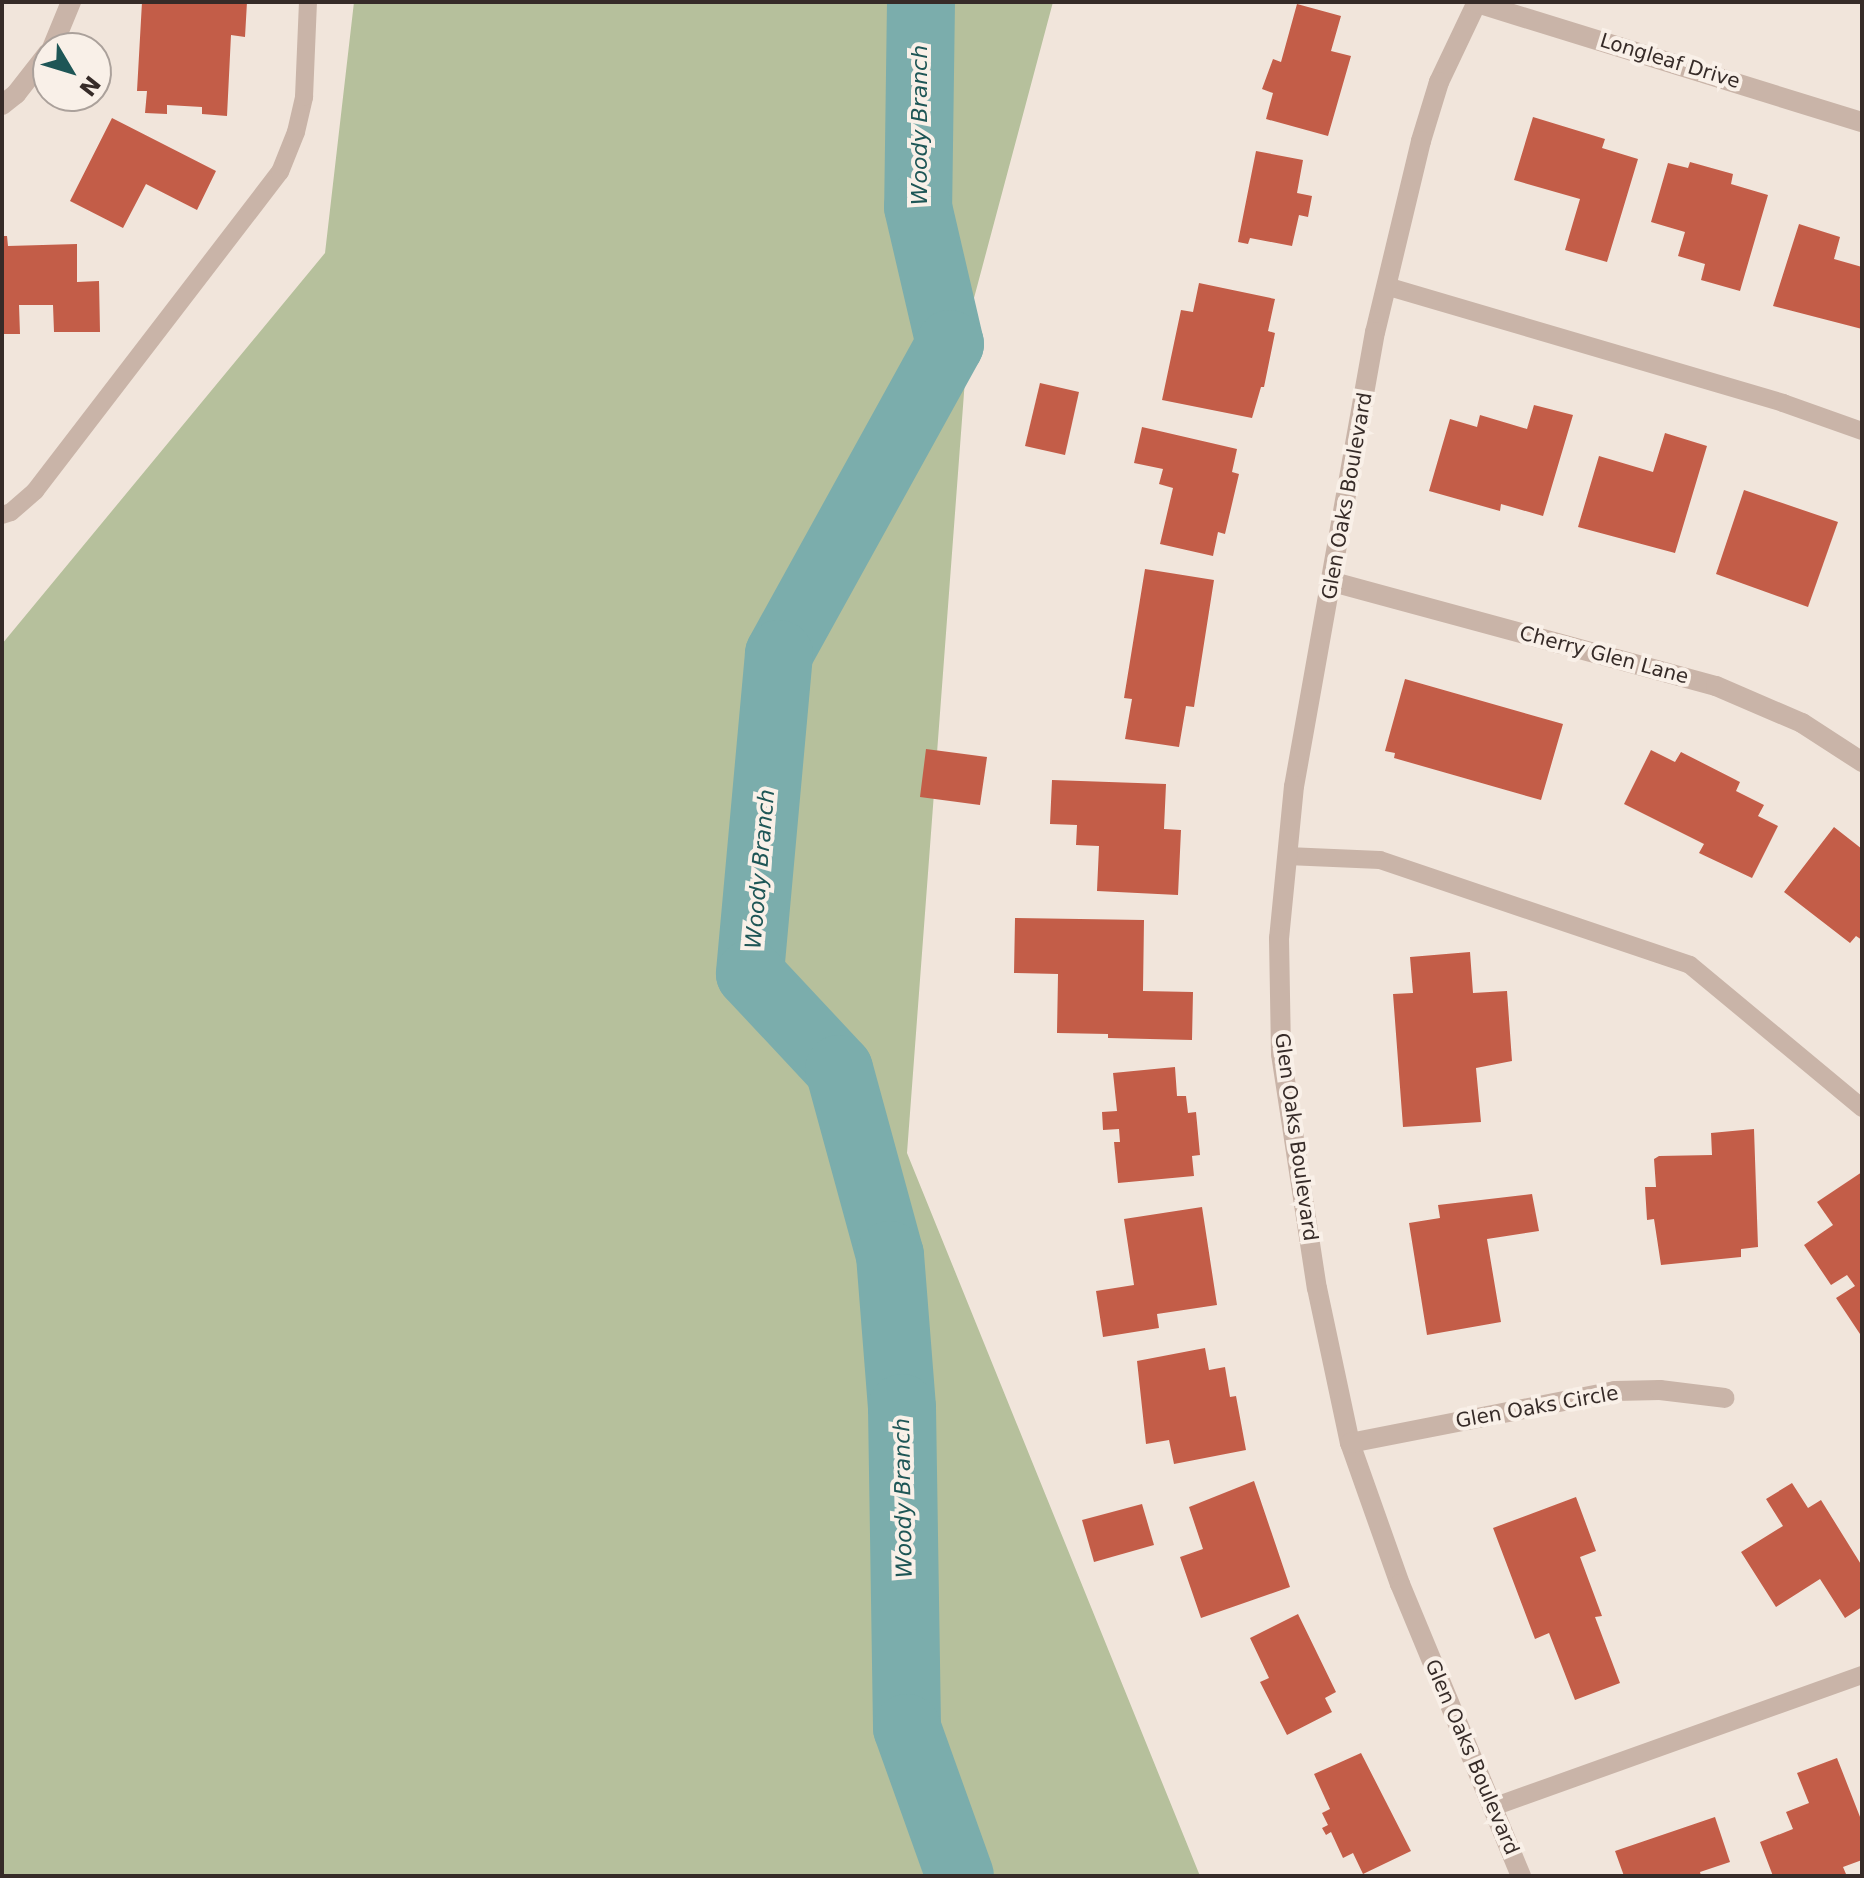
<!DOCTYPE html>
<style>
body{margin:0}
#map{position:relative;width:1864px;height:1878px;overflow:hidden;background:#f1e5db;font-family:"DejaVu Sans",sans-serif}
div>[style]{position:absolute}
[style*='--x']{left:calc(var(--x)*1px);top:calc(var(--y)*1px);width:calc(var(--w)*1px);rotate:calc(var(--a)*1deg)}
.green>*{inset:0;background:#b6c09c}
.river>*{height:68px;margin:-34px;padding:0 34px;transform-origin:34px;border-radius:34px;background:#7badac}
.building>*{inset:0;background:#c35d48}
.lane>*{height:18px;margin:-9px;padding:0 9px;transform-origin:9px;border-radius:9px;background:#c9b4a8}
.street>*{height:20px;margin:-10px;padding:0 10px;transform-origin:10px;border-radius:10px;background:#c9b4a8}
span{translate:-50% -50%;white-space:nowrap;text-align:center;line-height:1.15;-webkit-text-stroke:8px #f9f0e8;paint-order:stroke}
.street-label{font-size:20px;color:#362b28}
.water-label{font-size:22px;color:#1e5656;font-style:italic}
.frame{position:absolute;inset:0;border:4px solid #362b28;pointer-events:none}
.north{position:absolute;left:32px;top:32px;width:80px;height:80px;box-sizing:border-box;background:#f9f0e8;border:2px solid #aba19b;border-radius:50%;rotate:128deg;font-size:22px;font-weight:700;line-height:32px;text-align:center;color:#362b28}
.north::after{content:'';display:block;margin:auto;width:28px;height:36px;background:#1e5656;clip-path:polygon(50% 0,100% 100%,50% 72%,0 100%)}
</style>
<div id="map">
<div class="green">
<i style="clip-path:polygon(354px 2px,1053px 2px,970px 313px,907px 1153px,1200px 1876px,2px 1876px,2px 644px,325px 253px)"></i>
</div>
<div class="river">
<i style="--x:921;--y:2;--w:205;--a:90.8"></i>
<i style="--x:918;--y:207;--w:141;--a:76.9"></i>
<i style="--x:950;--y:344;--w:354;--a:118.9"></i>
<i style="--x:779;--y:654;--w:321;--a:95.2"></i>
<i style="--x:750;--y:974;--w:130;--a:46.9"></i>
<i style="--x:839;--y:1069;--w:193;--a:74.7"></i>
<i style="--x:890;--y:1255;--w:153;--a:85.5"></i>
<i style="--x:902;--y:1408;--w:320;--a:89.1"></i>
<i style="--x:907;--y:1728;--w:157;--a:70.3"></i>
</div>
<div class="building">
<i style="clip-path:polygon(142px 2px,247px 2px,245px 37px,231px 35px,227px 116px,202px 114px,202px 107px,167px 105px,167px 114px,145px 113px,147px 91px,137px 91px)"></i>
<i style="clip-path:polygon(1297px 4px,1341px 16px,1331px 51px,1351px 56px,1328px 136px,1266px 119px,1273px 93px,1262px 89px,1273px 59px,1281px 62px)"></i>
<i style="clip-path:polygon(1533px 117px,1605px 139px,1602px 148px,1638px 159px,1607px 262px,1565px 250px,1580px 199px,1514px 180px)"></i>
<i style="clip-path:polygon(112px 118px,216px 171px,197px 210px,146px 184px,123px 228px,70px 201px)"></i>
<i style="clip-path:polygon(1256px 151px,1303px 160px,1297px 193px,1312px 196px,1308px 217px,1299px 215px,1292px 246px,1250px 238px,1248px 244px,1238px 242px)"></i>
<i style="clip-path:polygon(1690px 162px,1733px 174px,1731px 184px,1768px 195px,1740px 291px,1701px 280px,1705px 264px,1678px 256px,1685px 232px,1651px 222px,1668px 163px,1688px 168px)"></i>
<i style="clip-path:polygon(1799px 224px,1840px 237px,1834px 259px,1862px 267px,1862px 329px,1773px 306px)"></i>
<i style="clip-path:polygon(2px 236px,7px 236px,8px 246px,77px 244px,77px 282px,99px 281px,100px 332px,54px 332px,53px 305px,19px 305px,20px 334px,2px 334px)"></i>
<i style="clip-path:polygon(1199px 283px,1275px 299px,1268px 331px,1275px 333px,1264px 387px,1261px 387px,1252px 418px,1162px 400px,1181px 310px,1193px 312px)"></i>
<i style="clip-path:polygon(1040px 383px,1079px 392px,1065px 455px,1025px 446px)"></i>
<i style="clip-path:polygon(1534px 405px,1573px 415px,1543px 516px,1501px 504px,1500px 511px,1429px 491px,1450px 419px,1477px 427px,1480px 415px,1527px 429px)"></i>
<i style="clip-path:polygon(1142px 427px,1237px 449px,1232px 472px,1239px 474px,1225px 534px,1218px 532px,1213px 556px,1160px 544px,1173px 488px,1159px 484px,1163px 469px,1134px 463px)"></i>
<i style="clip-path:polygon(1665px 433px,1707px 446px,1675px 553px,1578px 527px,1599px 456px,1653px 472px)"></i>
<i style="clip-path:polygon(1744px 490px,1838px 522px,1808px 607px,1716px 574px)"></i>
<i style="clip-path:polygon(1145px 569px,1214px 580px,1194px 707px,1186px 706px,1179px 747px,1125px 739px,1132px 699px,1124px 698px)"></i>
<i style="clip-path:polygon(1405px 679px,1563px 724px,1541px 800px,1394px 758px,1395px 753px,1385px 751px)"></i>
<i style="clip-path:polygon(926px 749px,987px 757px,980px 805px,920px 797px)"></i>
<i style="clip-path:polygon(1651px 750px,1675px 762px,1681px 752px,1740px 782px,1736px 791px,1764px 805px,1758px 816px,1778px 826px,1752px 878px,1699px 853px,1704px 844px,1624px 804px)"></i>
<i style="clip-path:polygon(1052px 780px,1166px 784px,1164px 829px,1181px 830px,1178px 895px,1097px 891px,1099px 846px,1076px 845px,1077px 825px,1050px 824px)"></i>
<i style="clip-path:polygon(1834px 827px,1862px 849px,1862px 940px,1856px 936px,1850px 943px,1784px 892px)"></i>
<i style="clip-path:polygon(1015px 918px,1144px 920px,1143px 991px,1193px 992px,1192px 1040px,1108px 1038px,1108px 1034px,1057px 1033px,1058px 974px,1014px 973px)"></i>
<i style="clip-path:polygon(1470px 952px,1473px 993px,1507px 991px,1512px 1061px,1476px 1068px,1481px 1122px,1403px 1127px,1393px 994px,1413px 993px,1410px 957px)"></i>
<i style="clip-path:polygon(1175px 1067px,1177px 1096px,1186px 1096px,1188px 1113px,1196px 1112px,1200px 1155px,1192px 1156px,1194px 1176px,1118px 1183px,1114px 1142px,1120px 1142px,1119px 1129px,1103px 1130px,1102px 1112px,1117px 1111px,1113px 1073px)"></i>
<i style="clip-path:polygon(1754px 1129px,1758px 1247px,1741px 1249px,1741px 1257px,1661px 1265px,1654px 1219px,1647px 1220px,1645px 1187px,1656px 1187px,1654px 1159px,1659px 1156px,1712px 1155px,1711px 1133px)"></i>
<i style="clip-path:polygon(1862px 1172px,1862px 1337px,1836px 1298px,1855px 1286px,1847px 1275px,1831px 1285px,1804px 1245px,1833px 1225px,1817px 1202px)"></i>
<i style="clip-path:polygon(1532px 1194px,1539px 1231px,1487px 1239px,1501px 1322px,1427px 1335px,1409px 1223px,1440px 1218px,1438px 1205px)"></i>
<i style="clip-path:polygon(1202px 1207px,1217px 1305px,1157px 1314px,1159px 1328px,1103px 1337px,1096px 1291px,1134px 1285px,1124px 1219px)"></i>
<i style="clip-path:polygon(1205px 1348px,1209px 1370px,1225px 1367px,1230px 1397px,1236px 1396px,1246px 1450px,1174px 1464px,1169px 1440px,1146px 1444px,1137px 1361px)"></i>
<i style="clip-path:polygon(1254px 1481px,1290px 1587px,1201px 1618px,1180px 1557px,1203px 1549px,1189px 1507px)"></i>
<i style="clip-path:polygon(1792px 1483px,1808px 1508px,1821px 1500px,1862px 1566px,1862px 1607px,1845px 1618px,1820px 1579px,1776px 1607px,1741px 1552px,1783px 1526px,1766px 1499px)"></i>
<i style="clip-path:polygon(1576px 1497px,1596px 1551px,1580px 1557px,1602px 1616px,1595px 1617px,1620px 1683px,1575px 1700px,1549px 1633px,1535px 1639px,1493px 1528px)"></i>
<i style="clip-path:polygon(1142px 1504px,1154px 1545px,1094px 1562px,1082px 1520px)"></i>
<i style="clip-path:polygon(1298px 1614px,1336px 1692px,1325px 1698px,1332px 1712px,1287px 1735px,1260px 1682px,1269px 1678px,1250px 1638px)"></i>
<i style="clip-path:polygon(1361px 1753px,1411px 1851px,1363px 1874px,1353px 1853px,1343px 1858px,1331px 1832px,1326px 1835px,1322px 1828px,1328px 1825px,1322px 1813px,1330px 1809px,1314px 1774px)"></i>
<i style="clip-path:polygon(1837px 1758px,1862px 1822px,1862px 1860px,1843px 1867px,1846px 1874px,1840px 1876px,1773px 1876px,1760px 1842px,1793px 1829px,1786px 1812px,1809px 1803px,1797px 1773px)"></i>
<i style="clip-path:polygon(1715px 1817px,1730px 1862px,1700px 1872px,1701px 1876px,1624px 1876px,1615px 1851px)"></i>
</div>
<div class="lane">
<i style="--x:1386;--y:286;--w:414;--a:16.4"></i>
<i style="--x:1783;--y:403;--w:84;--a:19.5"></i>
<i style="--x:2;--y:515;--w:9;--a:-18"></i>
<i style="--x:11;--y:512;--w:32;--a:-41"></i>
<i style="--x:35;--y:491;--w:402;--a:-52.5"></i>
<i style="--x:280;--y:172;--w:43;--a:-68.2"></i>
<i style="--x:296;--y:132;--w:36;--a:-77"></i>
<i style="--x:304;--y:97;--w:95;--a:-87.6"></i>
<i style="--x:1287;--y:856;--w:93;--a:2.5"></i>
<i style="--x:1380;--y:860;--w:327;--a:18.7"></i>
<i style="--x:1690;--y:965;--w:224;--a:39.7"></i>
<i style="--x:1493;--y:1807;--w:392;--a:-19.7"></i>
</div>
<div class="street">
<i style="--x:1477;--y:2;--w:89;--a:115.4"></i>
<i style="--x:1439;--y:82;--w:62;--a:107"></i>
<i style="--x:1421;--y:141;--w:196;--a:103.5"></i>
<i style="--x:1375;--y:332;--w:461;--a:100.1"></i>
<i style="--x:1294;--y:786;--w:153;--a:95.6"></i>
<i style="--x:1279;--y:938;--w:116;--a:89"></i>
<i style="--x:1281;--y:1054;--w:237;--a:81.3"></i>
<i style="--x:1317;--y:1288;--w:158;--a:78"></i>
<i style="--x:1350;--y:1443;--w:150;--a:70.5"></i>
<i style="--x:1400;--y:1584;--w:316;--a:67.5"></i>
<i style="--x:1477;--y:3;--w:403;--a:17.2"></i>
<i style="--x:52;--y:48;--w:50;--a:-67.6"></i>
<i style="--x:2;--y:105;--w:18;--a:-38"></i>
<i style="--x:16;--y:94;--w:52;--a:-52"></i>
<i style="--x:1333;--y:582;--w:397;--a:15.2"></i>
<i style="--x:1716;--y:686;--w:94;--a:23.3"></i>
<i style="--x:1802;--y:723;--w:72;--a:33"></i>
<i style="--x:1350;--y:1443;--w:270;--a:-11.1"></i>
<i style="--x:1615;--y:1391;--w:45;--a:-1.3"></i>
<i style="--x:1660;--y:1390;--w:65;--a:7"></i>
</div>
<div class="street-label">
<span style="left:1670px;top:61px;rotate:17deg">Longleaf Drive</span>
<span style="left:1347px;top:496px;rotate:-80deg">Glen Oaks Boulevard</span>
<span style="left:1604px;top:655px;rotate:15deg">Cherry Glen Lane</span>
<span style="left:1296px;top:1137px;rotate:82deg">Glen Oaks Boulevard</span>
<span style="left:1537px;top:1407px;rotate:-10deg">Glen Oaks Circle</span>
<span style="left:1472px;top:1757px;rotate:67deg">Glen Oaks Boulevard</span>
</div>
<div class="water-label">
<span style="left:920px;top:125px;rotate:-90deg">Woody Branch</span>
<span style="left:760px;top:869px;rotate:-85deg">Woody Branch</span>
<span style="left:903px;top:1498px;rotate:-91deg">Woody Branch</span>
</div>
<div class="frame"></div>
<div class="north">N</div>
</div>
